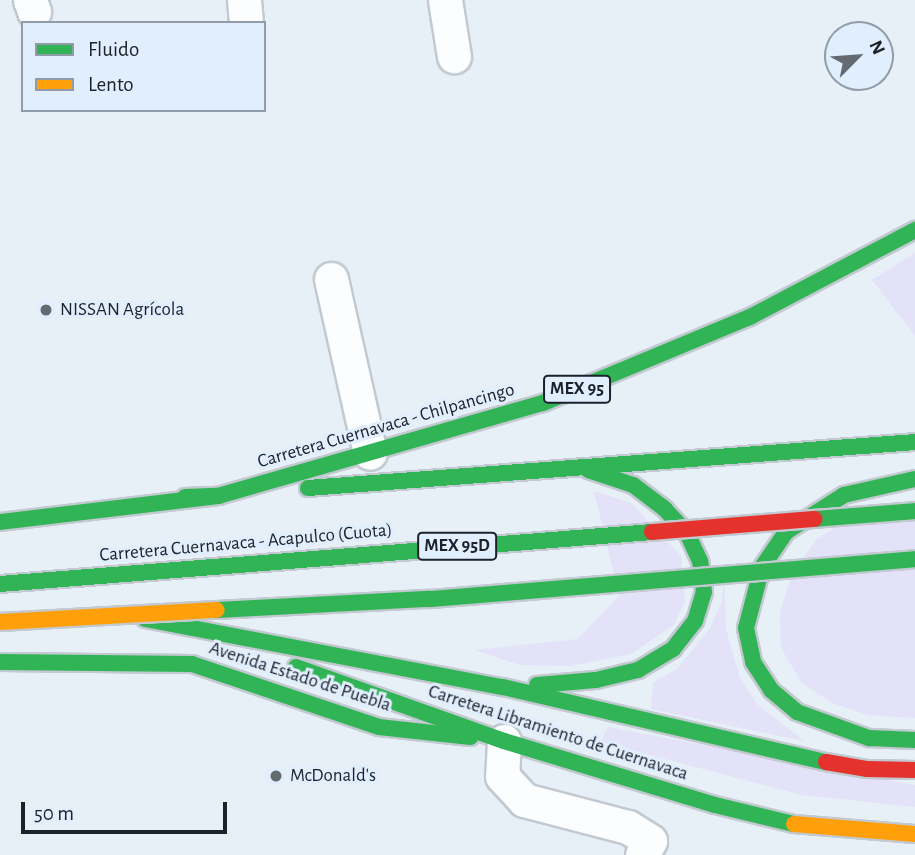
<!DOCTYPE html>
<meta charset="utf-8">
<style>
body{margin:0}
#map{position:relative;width:915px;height:855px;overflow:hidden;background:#e7eff7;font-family:"Alegreya Sans",sans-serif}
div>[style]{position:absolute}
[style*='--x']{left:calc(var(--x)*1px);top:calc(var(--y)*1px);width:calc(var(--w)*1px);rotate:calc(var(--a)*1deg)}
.green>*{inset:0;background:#e4e2f9}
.roads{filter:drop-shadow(2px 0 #c2c9d0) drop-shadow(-2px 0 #c2c9d0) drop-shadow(0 2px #c2c9d0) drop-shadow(0 -2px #c2c9d0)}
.street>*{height:33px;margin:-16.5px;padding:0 16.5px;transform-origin:16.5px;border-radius:16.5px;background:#fbfdfe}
.fast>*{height:16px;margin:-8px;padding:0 8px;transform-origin:8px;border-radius:8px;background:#30b455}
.slow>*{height:16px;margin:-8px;padding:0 8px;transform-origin:8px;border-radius:8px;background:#ff9f0a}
.jam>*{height:16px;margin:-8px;padding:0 8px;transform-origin:8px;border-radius:8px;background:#e5322d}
.bridges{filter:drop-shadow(2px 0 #c2c9d0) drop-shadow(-2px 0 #c2c9d0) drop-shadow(0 2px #c2c9d0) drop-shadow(0 -2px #c2c9d0)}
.fast-bridge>*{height:16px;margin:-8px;padding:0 8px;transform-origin:8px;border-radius:8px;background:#30b455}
.slow-bridge>*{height:16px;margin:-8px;padding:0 8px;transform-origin:8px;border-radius:8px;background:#ff9f0a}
.jam-bridge>*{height:16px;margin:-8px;padding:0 8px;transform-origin:8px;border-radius:8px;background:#e5322d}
.dots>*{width:19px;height:19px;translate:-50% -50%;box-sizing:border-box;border:4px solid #e0eefe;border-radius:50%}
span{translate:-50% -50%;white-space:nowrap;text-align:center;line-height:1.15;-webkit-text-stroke:6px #e0eefe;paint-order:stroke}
.shield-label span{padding:2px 5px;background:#e0eefe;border:2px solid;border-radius:5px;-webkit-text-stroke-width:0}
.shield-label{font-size:18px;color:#1c2229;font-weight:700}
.poi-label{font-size:19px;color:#1c2229}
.left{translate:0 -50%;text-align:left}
.street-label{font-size:19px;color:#1c2229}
.legend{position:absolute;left:21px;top:21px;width:245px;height:91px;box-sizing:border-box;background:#e0eefe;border:2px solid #929ca9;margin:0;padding:9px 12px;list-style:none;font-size:21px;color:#1c2229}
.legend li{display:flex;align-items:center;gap:14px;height:35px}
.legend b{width:35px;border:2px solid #929ca9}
.north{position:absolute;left:824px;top:21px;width:70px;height:70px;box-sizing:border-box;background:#e0eefe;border:2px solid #929ca9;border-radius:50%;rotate:65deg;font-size:19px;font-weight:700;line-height:28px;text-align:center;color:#1c2229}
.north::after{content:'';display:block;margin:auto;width:24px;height:32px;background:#636a71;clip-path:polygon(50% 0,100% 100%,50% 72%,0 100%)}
.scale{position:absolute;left:21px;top:802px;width:206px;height:32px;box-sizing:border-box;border:4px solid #1c2229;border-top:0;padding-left:9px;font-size:21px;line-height:24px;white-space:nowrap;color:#1c2229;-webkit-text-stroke:5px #e0eefe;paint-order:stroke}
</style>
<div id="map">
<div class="green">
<i style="clip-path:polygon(915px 253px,915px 336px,872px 280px)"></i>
<i style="clip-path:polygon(594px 491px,631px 503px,681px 556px,685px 601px,674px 625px,631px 654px,570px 666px,520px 665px,474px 650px,578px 639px,619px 596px)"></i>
<i style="clip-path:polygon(915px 500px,915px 718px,868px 715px,832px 703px,802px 683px,781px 648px,780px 612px,792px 574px,816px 540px,840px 524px)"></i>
<i style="clip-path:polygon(724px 575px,726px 629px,740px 678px,757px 704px,804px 741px,651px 709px,653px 683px,677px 669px,710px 628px,722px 601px)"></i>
<i style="clip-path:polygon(608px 727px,915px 785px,915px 807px,802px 795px,601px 742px)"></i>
</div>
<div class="roads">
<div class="street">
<i style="--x:30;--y:0;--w:12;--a:70"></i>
<i style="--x:244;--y:0;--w:23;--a:85"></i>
<i style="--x:445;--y:0;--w:57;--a:80.9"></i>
<i style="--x:331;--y:279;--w:178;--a:77.4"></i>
<i style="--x:504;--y:741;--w:35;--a:93"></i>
<i style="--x:502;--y:776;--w:33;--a:47"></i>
<i style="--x:524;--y:800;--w:107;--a:14.6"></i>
<i style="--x:628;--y:827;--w:26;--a:32"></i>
<i style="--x:650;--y:841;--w:16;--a:120"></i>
</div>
<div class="fast">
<i style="--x:915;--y:479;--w:73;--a:167.3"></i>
<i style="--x:844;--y:495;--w:69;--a:147.5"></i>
<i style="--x:786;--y:532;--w:42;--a:124.4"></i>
<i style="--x:762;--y:567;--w:63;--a:104.7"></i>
<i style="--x:746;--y:628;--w:35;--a:78"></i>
<i style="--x:753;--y:662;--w:33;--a:57"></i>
<i style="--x:771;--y:690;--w:34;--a:40"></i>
<i style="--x:797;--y:712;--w:77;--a:19.9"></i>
<i style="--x:869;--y:738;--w:46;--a:2.5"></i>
<i style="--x:308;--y:488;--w:609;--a:-4.33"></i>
<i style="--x:185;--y:497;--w:33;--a:-2"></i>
<i style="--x:218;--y:496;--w:338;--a:-16"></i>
<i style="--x:543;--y:403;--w:224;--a:-22.6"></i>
<i style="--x:750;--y:317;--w:187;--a:-27.8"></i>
<i style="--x:0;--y:522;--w:220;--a:-6.8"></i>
<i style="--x:145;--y:619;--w:364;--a:10.8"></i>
<i style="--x:503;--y:687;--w:332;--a:13.1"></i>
<i style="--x:0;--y:662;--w:192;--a:0.6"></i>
<i style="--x:192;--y:664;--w:197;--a:18.6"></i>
<i style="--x:379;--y:727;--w:92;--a:6.3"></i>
<i style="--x:296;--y:667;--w:221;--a:19.6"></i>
<i style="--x:504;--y:741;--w:220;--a:16.9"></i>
<i style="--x:715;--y:805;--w:81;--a:13.5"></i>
<i style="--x:537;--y:685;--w:59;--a:-4.8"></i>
<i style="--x:596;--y:680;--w:43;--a:-13.4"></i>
<i style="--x:638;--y:670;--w:41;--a:-31"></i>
<i style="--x:673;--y:649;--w:36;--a:-52"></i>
<i style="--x:695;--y:621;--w:30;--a:-73"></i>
<i style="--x:704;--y:592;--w:31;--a:-97"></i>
<i style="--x:700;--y:561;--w:31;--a:-115"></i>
<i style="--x:687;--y:533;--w:33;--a:-133"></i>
<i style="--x:665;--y:509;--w:40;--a:-143"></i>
<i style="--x:633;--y:485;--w:47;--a:-161.6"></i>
</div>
<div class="slow">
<i style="--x:794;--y:824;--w:121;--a:4.7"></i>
</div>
<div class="jam">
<i style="--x:826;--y:762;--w:42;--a:9.7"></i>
<i style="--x:867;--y:769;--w:48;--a:1.2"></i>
</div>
</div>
<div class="bridges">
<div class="fast-bridge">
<i style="--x:814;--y:519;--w:101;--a:-4.5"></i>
<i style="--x:0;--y:584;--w:654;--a:-4.56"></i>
<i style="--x:217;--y:610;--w:213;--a:-3"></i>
<i style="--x:430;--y:599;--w:487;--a:-4.7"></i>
</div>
<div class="slow-bridge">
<i style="--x:0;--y:622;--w:217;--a:-3.2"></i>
</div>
<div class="jam-bridge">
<i style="--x:652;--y:532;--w:163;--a:-4.6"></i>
</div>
</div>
<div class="dots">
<i style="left:46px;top:310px;background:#636a71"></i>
<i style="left:276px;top:776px;background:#636a71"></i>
</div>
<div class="shield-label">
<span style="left:577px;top:389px">MEX 95</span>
<span style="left:457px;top:546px">MEX 95D</span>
</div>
<div class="poi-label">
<span class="left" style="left:60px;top:310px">NISSAN Agrícola</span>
<span class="left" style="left:290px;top:776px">McDonald's</span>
</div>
<div class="street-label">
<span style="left:386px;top:426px;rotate:-16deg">Carretera Cuernavaca - Chilpancingo</span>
<span style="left:246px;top:543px;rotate:-5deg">Carretera Cuernavaca - Acapulco (Cuota)</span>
<span style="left:300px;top:677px;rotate:18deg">Avenida Estado de Puebla</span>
<span style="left:558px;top:733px;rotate:18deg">Carretera Libramiento de Cuernavaca</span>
</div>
<ul class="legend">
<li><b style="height:9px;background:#30b455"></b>Fluido</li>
<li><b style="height:9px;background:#ff9f0a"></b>Lento</li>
</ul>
<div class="north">N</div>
<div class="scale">50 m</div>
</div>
